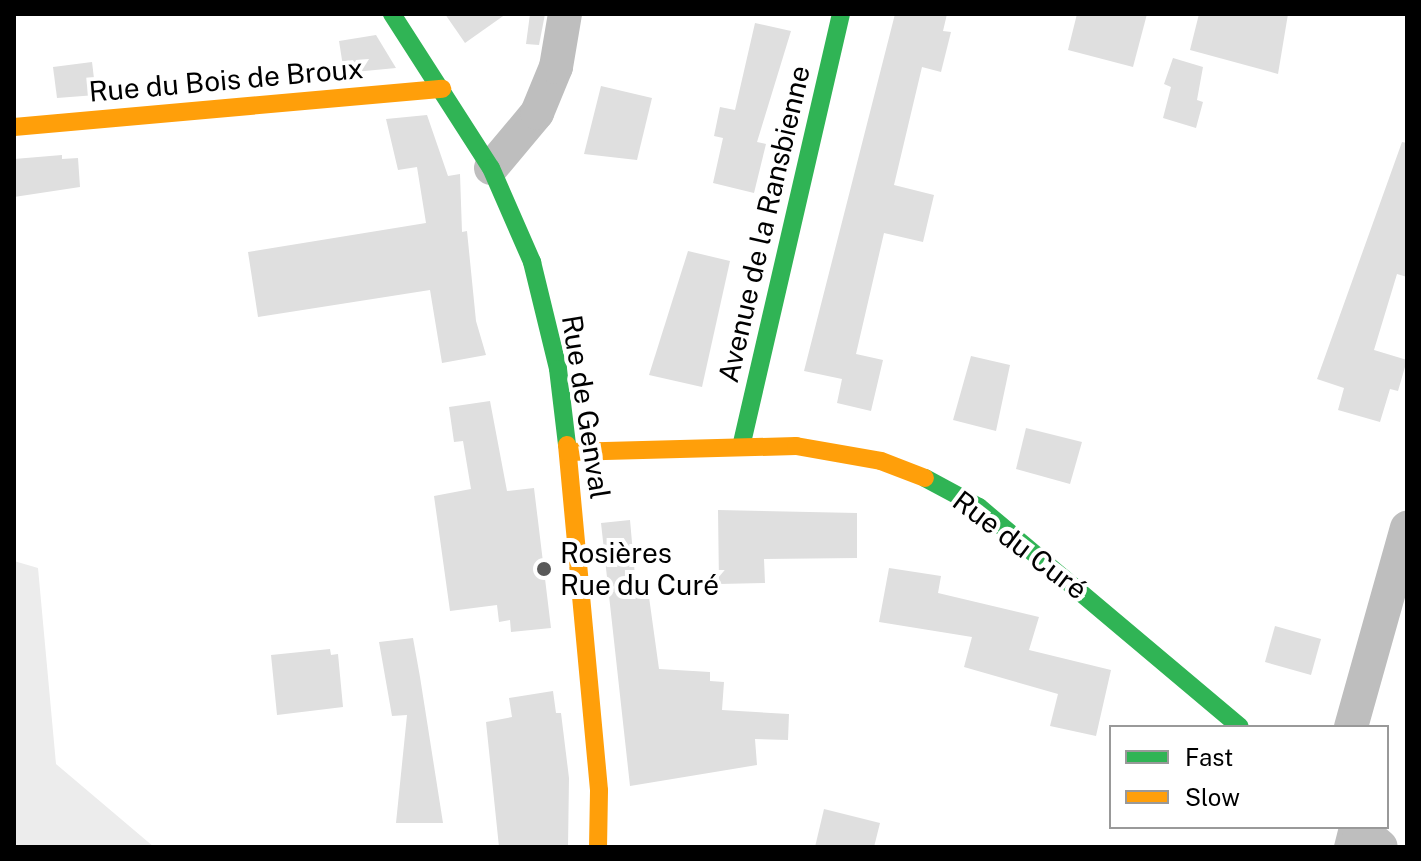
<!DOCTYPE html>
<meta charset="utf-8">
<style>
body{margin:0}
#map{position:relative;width:1421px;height:861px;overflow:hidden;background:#fff;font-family:"Public Sans",sans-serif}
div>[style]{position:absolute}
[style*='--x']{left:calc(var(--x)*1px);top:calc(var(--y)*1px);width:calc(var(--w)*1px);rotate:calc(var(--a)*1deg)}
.green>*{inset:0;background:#ececec}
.building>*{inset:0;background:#dfdfdf}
.lane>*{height:18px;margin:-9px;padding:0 9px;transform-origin:9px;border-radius:9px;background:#bebebe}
.street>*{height:34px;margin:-17px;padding:0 17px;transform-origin:17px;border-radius:17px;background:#bebebe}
.fast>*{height:18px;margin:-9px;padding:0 9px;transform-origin:9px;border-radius:9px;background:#30b455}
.slow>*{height:18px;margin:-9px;padding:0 9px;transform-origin:9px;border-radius:9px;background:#ff9f0a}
.dots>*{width:22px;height:22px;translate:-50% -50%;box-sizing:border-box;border:4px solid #fff;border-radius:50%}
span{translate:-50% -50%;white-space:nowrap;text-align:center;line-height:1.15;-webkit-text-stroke:8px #fff;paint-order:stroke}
.street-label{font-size:28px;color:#000}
.poi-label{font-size:28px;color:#000}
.left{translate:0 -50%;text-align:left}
.frame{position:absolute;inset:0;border:16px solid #000;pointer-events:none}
.legend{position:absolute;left:1109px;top:725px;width:280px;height:104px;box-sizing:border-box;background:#fff;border:2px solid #999;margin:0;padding:10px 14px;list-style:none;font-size:24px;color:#000}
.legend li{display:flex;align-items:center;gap:16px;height:40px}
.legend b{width:40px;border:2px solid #999}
</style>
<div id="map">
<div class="green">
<i style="clip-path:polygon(14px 561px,38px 568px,56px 764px,154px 847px,14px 847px)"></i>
</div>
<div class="building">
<i style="clip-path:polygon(445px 14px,506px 14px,465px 43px)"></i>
<i style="clip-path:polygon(530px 14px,545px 14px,539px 45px,526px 44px)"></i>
<i style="clip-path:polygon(895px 14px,947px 14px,943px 31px,951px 32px,941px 72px,922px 67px,894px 185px,934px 195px,923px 242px,884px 233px,856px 354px,883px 360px,871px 411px,837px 403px,842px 379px,804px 371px)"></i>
<i style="clip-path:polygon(1077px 14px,1147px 14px,1133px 67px,1068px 50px)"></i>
<i style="clip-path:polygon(1199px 14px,1288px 14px,1278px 74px,1190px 50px)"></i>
<i style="clip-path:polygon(755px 23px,791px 31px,757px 142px,766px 144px,754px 193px,713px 183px,723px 138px,714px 136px,720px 107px,735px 110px)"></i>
<i style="clip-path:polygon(376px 35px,396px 68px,344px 73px,339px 41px)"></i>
<i style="clip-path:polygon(1173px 58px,1203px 67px,1197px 100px,1203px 102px,1196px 128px,1163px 118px,1171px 87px,1164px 84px)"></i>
<i style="clip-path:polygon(92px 62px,96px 95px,57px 98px,53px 67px)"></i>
<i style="clip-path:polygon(601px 86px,652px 98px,637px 160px,584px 154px)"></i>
<i style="clip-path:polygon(427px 115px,448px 176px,460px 174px,462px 232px,467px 231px,476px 321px,486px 355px,442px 363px,430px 290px,258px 317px,248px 252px,426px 223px,417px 167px,398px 170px,386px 119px)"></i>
<i style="clip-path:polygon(1402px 142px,1407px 143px,1407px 277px,1397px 274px,1374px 350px,1407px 360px,1398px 391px,1390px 389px,1380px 422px,1338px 410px,1344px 388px,1317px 379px)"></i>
<i style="clip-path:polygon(62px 155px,62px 159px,78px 158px,80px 187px,14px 197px,14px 159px)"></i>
<i style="clip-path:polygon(688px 251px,730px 261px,702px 387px,649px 375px)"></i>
<i style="clip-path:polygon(971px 356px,1010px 365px,996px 431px,953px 420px)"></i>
<i style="clip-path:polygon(490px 401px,507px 491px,534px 488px,551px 628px,511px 632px,510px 620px,499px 622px,497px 605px,450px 611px,434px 496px,471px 489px,463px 441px,454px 442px,449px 407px)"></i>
<i style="clip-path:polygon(1026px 428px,1082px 442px,1070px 484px,1016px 469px)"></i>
<i style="clip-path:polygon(718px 510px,857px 513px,857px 558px,764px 559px,765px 583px,719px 584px)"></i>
<i style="clip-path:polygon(630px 520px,637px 598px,649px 597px,659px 669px,710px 672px,710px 681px,724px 682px,722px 710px,789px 714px,788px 740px,755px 739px,757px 765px,630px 786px,601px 523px)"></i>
<i style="clip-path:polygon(889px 568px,941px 576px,938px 593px,1039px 617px,1029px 650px,1111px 670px,1096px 736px,1050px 726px,1058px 694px,964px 667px,972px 637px,879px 622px)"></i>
<i style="clip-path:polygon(1275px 626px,1321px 639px,1311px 675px,1265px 662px)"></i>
<i style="clip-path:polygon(413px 638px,420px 677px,443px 823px,396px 823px,407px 715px,392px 716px,379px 642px)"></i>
<i style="clip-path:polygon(330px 649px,331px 655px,338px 654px,343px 707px,277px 715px,271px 655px)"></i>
<i style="clip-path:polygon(553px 691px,556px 713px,561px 713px,569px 778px,568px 847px,499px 847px,486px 722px,512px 717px,509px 698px)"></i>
<i style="clip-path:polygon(824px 809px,880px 823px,874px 847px,815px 847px)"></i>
</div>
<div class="lane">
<i style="--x:1343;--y:847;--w:21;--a:-76"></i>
</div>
<div class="street">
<i style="--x:491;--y:168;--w:72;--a:-50.1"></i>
<i style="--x:537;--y:113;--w:50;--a:-67.6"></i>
<i style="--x:556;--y:67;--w:54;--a:-80.4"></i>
<i style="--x:1351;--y:727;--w:207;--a:-74.3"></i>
<i style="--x:1358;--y:827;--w:30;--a:41"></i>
</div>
<div class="fast">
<i style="--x:392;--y:14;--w:183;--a:57.3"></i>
<i style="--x:491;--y:168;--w:103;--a:66.4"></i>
<i style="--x:532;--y:262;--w:110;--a:76.3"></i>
<i style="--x:558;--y:369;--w:77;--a:83.2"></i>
<i style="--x:741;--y:447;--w:444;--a:-77"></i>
<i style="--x:925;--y:478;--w:61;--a:28.2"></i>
<i style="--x:979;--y:507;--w:341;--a:40.1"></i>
</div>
<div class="slow">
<i style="--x:14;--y:127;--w:430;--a:-5.1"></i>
<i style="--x:567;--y:445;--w:347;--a:84.7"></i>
<i style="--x:599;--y:791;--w:56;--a:91"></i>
<i style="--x:568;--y:452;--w:228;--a:-1.5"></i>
<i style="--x:796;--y:446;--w:86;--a:10"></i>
<i style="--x:881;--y:461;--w:47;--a:21.1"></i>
</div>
<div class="dots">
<i style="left:544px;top:569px;background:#595959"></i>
</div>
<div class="street-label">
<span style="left:226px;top:80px;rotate:-5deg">Rue du Bois de Broux</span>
<span style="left:764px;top:224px;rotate:-77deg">Avenue de la Ransbienne</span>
<span style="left:586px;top:407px;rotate:81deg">Rue de Genval</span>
<span style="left:1020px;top:545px;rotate:37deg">Rue du Curé</span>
</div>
<div class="poi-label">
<span class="left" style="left:560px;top:569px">Rosières<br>Rue du Curé</span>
</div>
<div class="frame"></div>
<ul class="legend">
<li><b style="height:10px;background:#30b455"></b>Fast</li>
<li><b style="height:10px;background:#ff9f0a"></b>Slow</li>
</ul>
</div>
